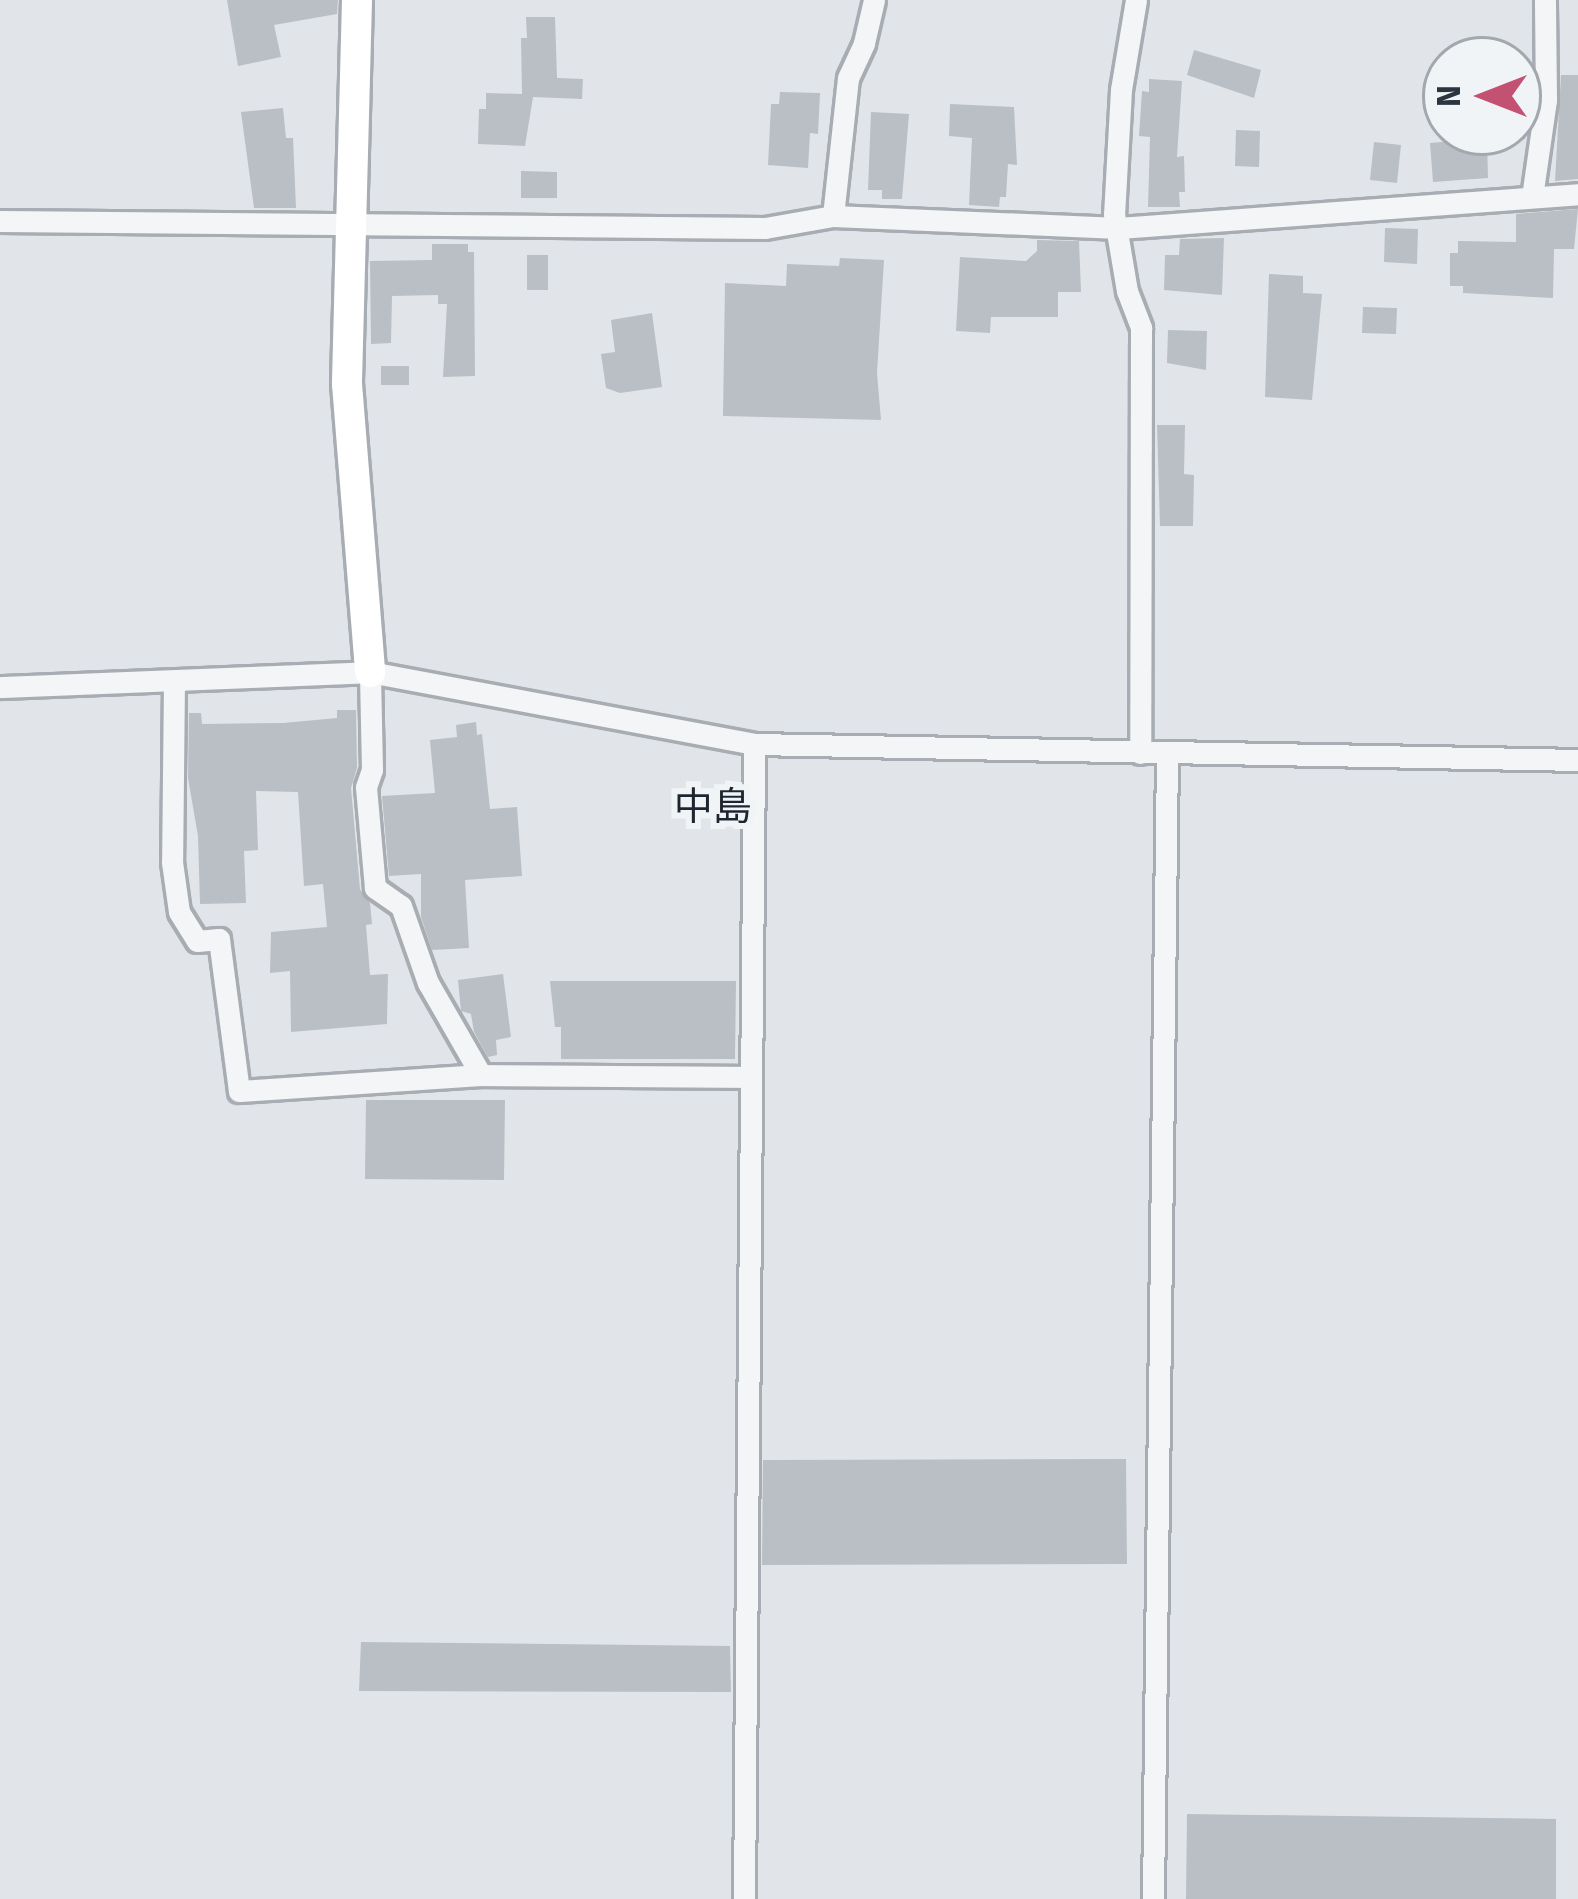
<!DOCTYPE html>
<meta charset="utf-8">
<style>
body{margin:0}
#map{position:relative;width:1578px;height:1899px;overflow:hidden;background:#e1e5e9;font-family:"Fira Sans","Noto Sans JP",sans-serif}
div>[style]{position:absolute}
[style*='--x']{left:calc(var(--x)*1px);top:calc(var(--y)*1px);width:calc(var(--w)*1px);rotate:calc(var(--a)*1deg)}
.building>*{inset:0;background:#b9bfc5}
.roads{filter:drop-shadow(3px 0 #a7adb3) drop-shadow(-3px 0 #a7adb3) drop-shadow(0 3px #a7adb3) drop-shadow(0 -3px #a7adb3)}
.street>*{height:21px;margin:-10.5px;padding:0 10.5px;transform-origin:10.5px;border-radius:10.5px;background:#f4f5f7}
.secondary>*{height:30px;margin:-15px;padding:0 15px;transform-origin:15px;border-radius:15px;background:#fff}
span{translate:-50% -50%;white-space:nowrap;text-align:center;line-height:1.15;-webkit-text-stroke:12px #f1f4f6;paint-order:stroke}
.quarter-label{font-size:39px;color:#1d2630}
.north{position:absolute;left:1422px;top:36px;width:120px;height:120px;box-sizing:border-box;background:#f1f4f6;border:3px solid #a2a8ad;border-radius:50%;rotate:270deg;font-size:33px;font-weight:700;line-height:48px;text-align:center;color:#2b353f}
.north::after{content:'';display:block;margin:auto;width:42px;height:54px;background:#c35171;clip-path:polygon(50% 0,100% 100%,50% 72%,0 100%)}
</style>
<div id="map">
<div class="building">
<i style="clip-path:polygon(227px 0,338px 0,337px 14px,274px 25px,281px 57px,238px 66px)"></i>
<i style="clip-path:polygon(526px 17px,555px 17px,557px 78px,583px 79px,582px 99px,533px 97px,525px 146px,478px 144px,479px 109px,486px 109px,486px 93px,522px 94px,521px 38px,527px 38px)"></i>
<i style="clip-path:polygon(1194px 50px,1261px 70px,1254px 98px,1187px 75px)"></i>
<i style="clip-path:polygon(1518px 75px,1531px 75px,1531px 99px,1525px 139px,1518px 140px)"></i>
<i style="clip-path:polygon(1561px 75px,1578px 75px,1578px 179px,1555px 181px)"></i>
<i style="clip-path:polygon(1149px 79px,1182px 81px,1177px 157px,1184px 156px,1185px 192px,1179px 192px,1180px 207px,1148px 207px,1150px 137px,1139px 136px,1142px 91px,1149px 92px)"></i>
<i style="clip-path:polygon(780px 92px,820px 93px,818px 134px,810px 133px,808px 168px,768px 165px,771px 104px,779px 104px)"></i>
<i style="clip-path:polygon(950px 104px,1014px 107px,1017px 165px,1008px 164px,1006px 197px,1000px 197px,999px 207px,969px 205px,972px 138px,949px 136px)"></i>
<i style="clip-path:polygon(283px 108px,286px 138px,293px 138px,296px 208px,254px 208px,241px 112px)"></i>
<i style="clip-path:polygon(871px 112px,909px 114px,902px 199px,882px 199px,882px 190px,868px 190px)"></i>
<i style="clip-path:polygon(1236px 130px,1260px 131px,1259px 167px,1235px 166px)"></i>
<i style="clip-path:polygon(1487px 138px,1488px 178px,1433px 182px,1430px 143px)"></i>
<i style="clip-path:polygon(1374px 142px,1401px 145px,1397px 183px,1370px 180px)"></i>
<i style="clip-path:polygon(521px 171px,557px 172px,557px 198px,521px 198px)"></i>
<i style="clip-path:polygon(1578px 209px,1574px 249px,1554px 249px,1553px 298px,1463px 293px,1463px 286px,1450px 286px,1450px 253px,1458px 253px,1458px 241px,1516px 242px,1516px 214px)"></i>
<i style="clip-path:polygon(1385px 228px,1418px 229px,1417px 264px,1384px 262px)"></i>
<i style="clip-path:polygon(1224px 238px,1222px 295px,1164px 290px,1165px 255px,1179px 255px,1180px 239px)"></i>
<i style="clip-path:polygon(1037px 240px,1079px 241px,1081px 292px,1058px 292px,1058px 317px,991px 317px,990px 333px,956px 331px,960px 257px,1026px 261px,1037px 251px)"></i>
<i style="clip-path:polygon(432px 244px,468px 244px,468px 252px,474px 252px,475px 376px,443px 377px,447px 304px,438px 304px,438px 295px,392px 296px,391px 343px,371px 344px,370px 261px,432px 260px)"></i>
<i style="clip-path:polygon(527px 255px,548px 255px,548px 290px,527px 290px)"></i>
<i style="clip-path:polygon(840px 258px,884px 260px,877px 373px,881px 420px,723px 416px,725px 283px,786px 286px,787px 264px,839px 266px)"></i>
<i style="clip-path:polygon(1269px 274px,1303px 276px,1303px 293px,1322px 294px,1312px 400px,1265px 397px)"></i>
<i style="clip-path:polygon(1363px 307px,1397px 308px,1396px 334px,1362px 333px)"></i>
<i style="clip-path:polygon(652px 313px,662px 387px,620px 393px,606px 388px,601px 354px,615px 352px,611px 320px)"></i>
<i style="clip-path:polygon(1168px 330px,1207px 331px,1206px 370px,1167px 363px)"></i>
<i style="clip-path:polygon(381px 366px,409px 366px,409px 385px,381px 385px)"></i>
<i style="clip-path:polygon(1157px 425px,1185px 425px,1184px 474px,1194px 475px,1193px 526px,1160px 526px)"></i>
<i style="clip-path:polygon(337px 710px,356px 710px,357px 768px,351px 788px,360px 889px,370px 903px,372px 924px,366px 925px,370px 975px,388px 974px,387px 1024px,291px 1032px,290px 971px,270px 973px,271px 932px,327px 927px,323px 884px,304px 886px,298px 792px,256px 791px,258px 850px,244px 851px,246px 903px,200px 904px,198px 836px,188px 778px,189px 713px,201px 713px,202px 724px,283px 723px,337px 718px)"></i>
<i style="clip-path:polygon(476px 722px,477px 735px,482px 734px,490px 809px,517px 807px,522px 876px,465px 880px,469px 948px,432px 950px,421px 917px,421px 874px,389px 876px,382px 796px,435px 793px,430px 740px,457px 737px,456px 725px)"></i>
<i style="clip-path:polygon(503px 974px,511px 1037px,496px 1040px,497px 1055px,488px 1057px,474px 1032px,471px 1014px,461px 1011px,458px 980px)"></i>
<i style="clip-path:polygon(550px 981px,736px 981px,735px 1059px,561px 1059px,561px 1027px,555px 1027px)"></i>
<i style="clip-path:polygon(366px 1100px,505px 1100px,504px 1180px,365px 1179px)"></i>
<i style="clip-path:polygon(1126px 1459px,1127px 1564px,762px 1565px,763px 1460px)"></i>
<i style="clip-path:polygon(361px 1642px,730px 1646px,731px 1692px,359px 1691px)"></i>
<i style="clip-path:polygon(1187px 1814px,1556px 1819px,1556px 1899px,1186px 1899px)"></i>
</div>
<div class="roads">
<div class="street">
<i style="--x:1136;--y:0;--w:91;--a:99.5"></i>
<i style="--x:1121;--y:90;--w:124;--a:93.2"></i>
<i style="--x:1114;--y:214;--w:78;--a:80.4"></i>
<i style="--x:1127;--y:291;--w:40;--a:69"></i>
<i style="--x:1141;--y:328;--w:425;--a:90.1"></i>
<i style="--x:1532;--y:197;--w:98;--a:-81.8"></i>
<i style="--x:1546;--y:100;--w:100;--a:-90.6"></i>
<i style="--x:833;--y:216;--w:139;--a:-83.8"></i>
<i style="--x:848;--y:78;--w:38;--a:-65"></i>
<i style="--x:864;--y:43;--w:44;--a:-76.9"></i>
<i style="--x:0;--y:221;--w:765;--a:0.52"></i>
<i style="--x:765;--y:228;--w:69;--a:-10"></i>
<i style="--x:833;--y:216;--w:286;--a:2.4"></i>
<i style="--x:1119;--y:228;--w:460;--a:-4.2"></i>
<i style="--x:174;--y:681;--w:181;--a:90.6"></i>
<i style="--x:172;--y:862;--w:50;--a:82"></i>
<i style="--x:179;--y:912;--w:34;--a:58"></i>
<i style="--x:197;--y:941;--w:22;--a:-5"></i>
<i style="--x:219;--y:939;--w:153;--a:82.5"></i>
<i style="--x:239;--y:1091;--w:243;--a:-3.8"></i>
<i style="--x:481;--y:1075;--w:106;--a:-119.9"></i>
<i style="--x:428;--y:983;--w:82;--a:-109.3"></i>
<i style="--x:401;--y:906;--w:32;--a:-145"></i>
<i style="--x:375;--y:888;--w:101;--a:-95.1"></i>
<i style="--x:366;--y:787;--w:18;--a:-71"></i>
<i style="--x:372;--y:770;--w:98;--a:-91.2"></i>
<i style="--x:0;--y:687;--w:370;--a:-2.3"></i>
<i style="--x:370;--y:672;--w:391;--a:10.6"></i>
<i style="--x:754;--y:744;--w:824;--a:1.11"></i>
<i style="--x:481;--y:1075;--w:268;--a:0.4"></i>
<i style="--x:744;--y:1899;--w:1155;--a:-89.5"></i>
<i style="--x:1153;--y:1899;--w:1146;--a:-89.3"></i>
</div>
<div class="secondary">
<i style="--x:357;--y:0;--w:384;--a:91.5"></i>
<i style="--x:347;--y:384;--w:289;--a:85.4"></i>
</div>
</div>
<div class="quarter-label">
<span style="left:713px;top:807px">中島</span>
</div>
<div class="north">N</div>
</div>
